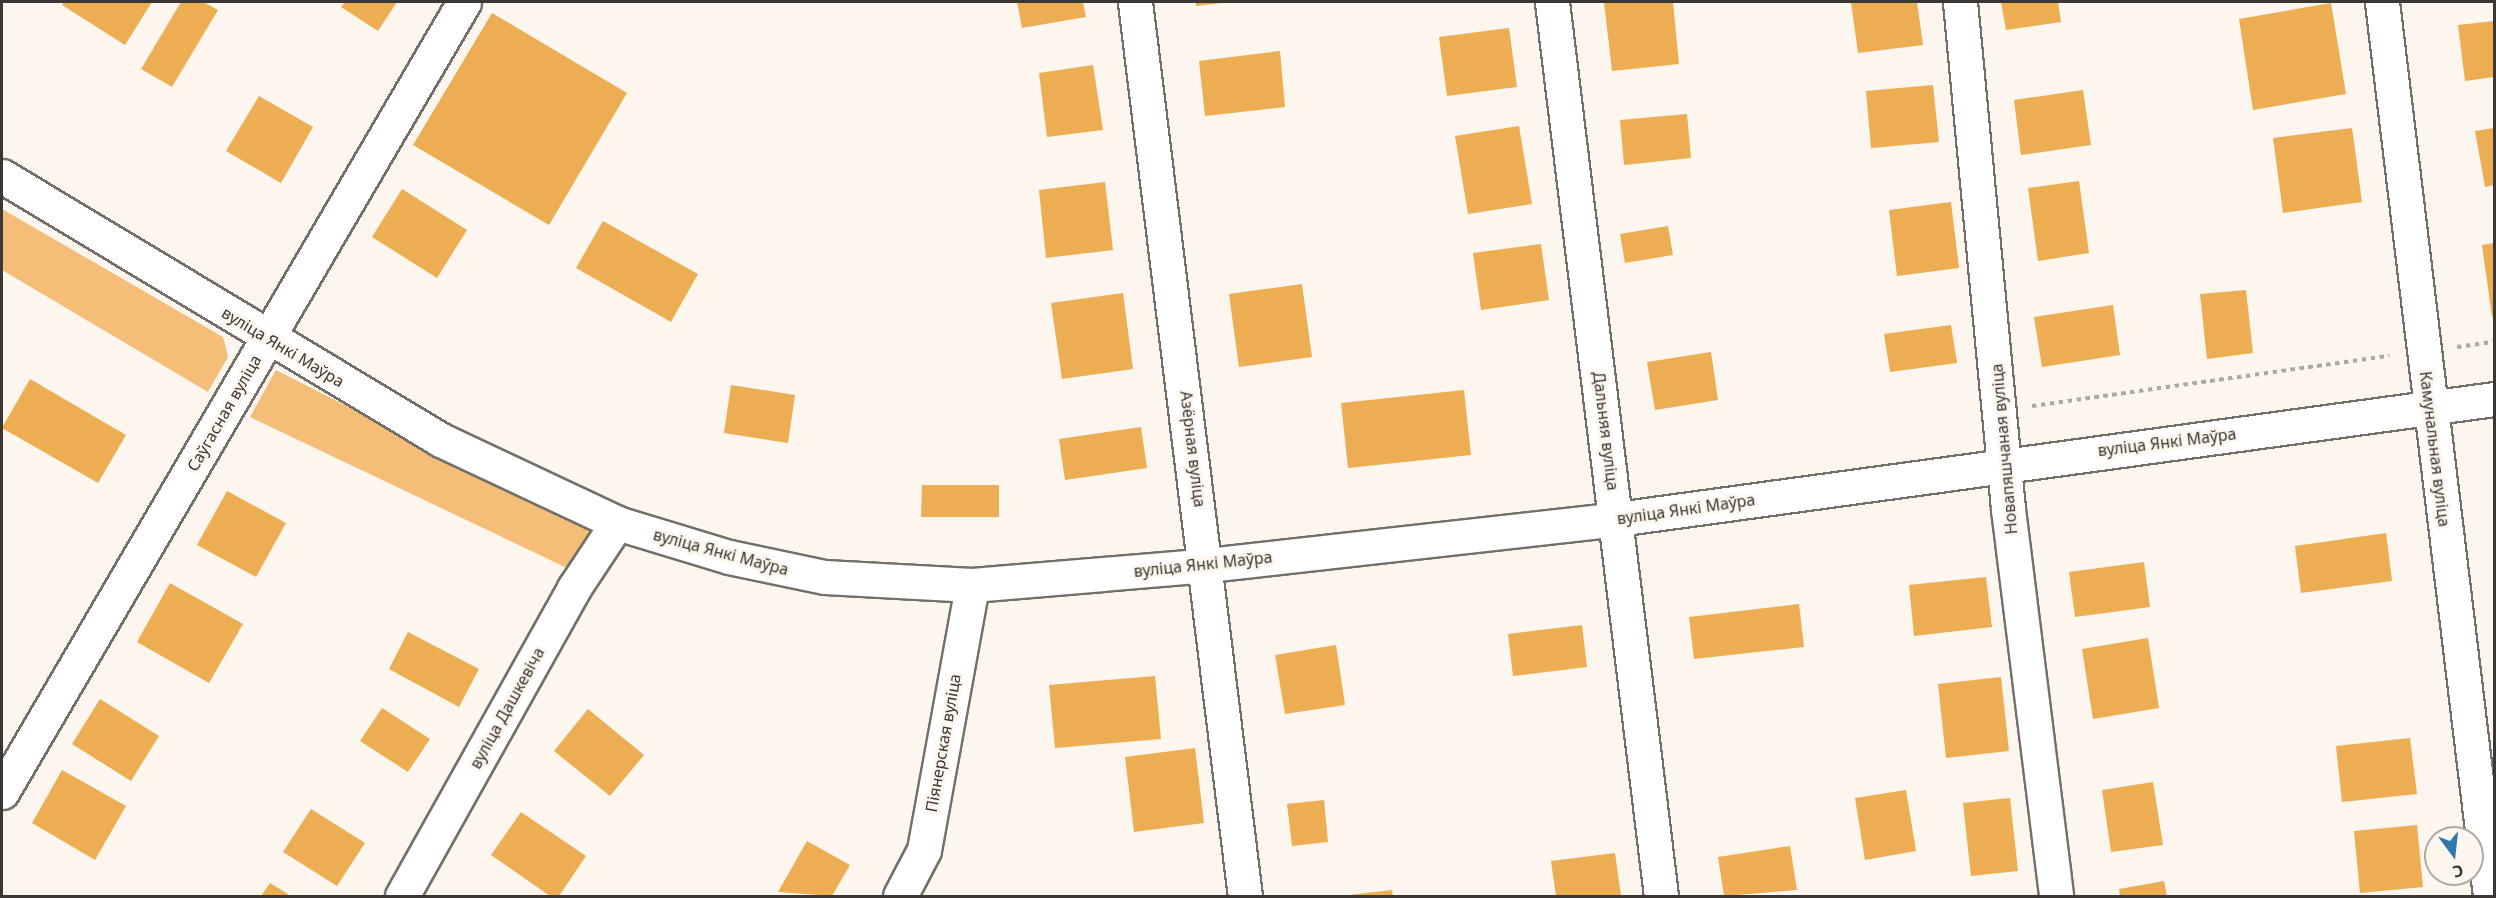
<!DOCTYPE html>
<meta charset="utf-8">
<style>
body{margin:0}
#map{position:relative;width:2496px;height:898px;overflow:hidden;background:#fdf6ee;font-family:"Noto Sans",sans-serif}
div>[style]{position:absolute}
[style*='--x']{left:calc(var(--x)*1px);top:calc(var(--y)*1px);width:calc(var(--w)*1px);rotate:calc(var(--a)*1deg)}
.green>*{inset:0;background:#f4be79}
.building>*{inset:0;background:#edad53}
.path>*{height:4px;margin-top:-2px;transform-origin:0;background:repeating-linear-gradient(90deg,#aea8a2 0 4.5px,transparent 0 9px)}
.roads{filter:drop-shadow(2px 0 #746f68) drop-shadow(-2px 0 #746f68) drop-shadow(0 2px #746f68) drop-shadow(0 -2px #746f68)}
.minor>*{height:33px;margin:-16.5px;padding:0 16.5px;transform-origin:16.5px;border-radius:16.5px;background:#fff}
span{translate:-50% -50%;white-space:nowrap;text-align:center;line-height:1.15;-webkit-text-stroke:6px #fdf6ee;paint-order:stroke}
.street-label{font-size:16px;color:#3a3734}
.frame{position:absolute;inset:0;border:3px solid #3a3734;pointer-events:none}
.north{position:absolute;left:2424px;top:826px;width:60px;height:60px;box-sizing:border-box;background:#fdf6ee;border:2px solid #afaaa4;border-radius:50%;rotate:165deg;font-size:16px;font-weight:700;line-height:24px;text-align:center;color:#3a3734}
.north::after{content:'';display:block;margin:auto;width:21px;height:27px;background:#3177ac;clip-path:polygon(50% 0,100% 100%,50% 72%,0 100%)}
</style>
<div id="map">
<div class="green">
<i style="clip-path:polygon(2px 209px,223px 337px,228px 357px,208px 392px,2px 270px)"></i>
<i style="clip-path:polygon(276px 370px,593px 532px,567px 568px,250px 417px)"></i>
</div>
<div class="building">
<i style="clip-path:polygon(64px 2px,152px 2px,125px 45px,62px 5px)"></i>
<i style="clip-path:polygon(181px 2px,203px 2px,218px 10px,172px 87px,141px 69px)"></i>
<i style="clip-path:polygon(345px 2px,397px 2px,378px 31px,341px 7px)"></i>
<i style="clip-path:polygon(1017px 2px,1083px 2px,1086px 17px,1022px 28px)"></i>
<i style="clip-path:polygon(1196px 2px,1222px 2px,1222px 3px,1196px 6px)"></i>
<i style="clip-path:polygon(1604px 2px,1673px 2px,1679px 64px,1612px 71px)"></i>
<i style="clip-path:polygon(1851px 2px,1917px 2px,1923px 45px,1858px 53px)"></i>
<i style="clip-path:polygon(2001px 2px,2058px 2px,2061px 22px,2006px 30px)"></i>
<i style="clip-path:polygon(2331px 3px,2346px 94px,2253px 110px,2239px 19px)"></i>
<i style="clip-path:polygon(492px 13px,627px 93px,549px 225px,413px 145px)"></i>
<i style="clip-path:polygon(2494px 21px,2494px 77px,2465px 81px,2458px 25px)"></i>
<i style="clip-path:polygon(1509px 28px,1517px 87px,1447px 96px,1439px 37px)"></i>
<i style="clip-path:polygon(1280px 51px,1285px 107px,1205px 116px,1199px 61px)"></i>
<i style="clip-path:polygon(1093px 65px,1103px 130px,1047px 137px,1039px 73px)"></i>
<i style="clip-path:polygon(1933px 85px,1939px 142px,1871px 148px,1866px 91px)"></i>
<i style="clip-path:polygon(2083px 90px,2091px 145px,2021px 155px,2014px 100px)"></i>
<i style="clip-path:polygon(259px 96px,313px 127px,281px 183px,226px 151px)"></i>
<i style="clip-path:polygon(1687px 114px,1691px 158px,1624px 165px,1620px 120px)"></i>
<i style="clip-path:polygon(1519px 126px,1532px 204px,1468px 214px,1455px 136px)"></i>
<i style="clip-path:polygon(2352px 128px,2362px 202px,2283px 213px,2273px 138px)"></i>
<i style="clip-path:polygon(2494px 128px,2494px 185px,2485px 187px,2475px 131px)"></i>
<i style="clip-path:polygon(2079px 181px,2089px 253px,2038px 261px,2028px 188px)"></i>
<i style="clip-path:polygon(1105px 182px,1113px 250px,1046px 258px,1039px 190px)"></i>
<i style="clip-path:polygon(402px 189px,467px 230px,437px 278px,372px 237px)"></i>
<i style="clip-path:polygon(1951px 202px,1959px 268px,1897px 276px,1889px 210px)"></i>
<i style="clip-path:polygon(603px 221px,698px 274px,671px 322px,576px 268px)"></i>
<i style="clip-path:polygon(1668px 226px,1673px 255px,1625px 263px,1620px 234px)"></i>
<i style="clip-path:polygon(2494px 243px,2494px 317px,2492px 317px,2482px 245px)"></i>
<i style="clip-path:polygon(1541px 244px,1549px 300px,1481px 310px,1473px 253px)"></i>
<i style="clip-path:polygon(1302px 284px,1312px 357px,1239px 367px,1229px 294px)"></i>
<i style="clip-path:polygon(2246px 290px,2253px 353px,2207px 359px,2200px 294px)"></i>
<i style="clip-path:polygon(1123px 293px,1133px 369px,1062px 379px,1051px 303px)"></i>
<i style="clip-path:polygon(2113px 305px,2120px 355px,2042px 367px,2034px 317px)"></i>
<i style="clip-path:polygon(1951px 325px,1957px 363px,1890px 372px,1884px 334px)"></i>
<i style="clip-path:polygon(1711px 352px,1718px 400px,1655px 410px,1647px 362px)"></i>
<i style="clip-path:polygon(30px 379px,126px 435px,98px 483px,2px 428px)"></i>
<i style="clip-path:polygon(731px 385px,795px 395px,788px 443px,724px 433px)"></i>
<i style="clip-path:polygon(1464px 390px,1471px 455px,1348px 468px,1341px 403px)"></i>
<i style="clip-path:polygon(1141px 427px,1147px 468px,1065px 480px,1059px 439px)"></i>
<i style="clip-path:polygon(922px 485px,999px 485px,999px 517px,921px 517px)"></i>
<i style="clip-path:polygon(227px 491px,286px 523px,256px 577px,197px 545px)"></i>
<i style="clip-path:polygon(2386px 533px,2392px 581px,2301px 593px,2295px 546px)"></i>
<i style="clip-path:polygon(2144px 562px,2150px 607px,2075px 617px,2069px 572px)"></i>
<i style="clip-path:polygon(1986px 577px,1992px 627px,1914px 636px,1909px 585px)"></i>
<i style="clip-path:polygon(170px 583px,243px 624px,209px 683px,137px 642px)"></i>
<i style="clip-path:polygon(1799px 604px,1804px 647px,1694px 659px,1689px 617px)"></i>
<i style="clip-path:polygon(1582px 625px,1587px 667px,1513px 676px,1508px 634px)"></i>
<i style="clip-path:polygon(408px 632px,479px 669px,459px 707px,389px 669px)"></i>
<i style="clip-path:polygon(2148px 638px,2159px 708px,2093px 719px,2082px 649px)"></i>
<i style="clip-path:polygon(1336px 645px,1345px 705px,1285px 714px,1275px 655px)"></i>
<i style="clip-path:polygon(1155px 676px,1161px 739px,1055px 748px,1049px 685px)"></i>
<i style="clip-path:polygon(2001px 677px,2009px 751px,1946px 758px,1938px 684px)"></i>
<i style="clip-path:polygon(100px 699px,159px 736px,131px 781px,72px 744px)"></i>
<i style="clip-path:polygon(382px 708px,430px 739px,408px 772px,360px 741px)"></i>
<i style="clip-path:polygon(588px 709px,644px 755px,610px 796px,554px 751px)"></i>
<i style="clip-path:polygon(2410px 738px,2417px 794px,2342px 802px,2336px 746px)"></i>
<i style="clip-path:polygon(1195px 748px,1204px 823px,1134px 832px,1125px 757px)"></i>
<i style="clip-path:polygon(62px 770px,126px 806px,95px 860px,32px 823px)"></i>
<i style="clip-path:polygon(2153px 782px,2163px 845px,2111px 852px,2102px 790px)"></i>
<i style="clip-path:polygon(1906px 790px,1916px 851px,1865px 860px,1855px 798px)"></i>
<i style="clip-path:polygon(2010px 798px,2018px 871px,1971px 876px,1963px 803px)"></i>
<i style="clip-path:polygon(1324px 800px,1328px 842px,1292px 846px,1287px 804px)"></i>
<i style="clip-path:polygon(311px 809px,365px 843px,337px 886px,283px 852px)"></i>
<i style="clip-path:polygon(521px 812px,586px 856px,559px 896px,550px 896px,491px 855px)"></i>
<i style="clip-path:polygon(2417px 825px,2423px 887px,2360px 893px,2354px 831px)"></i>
<i style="clip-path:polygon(807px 841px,850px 865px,832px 896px,778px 892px)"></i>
<i style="clip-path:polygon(1790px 846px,1797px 890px,1724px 896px,1718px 857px)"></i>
<i style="clip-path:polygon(1615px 853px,1621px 896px,1556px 896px,1551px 861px)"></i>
<i style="clip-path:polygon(2164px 881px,2167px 896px,2120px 896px,2119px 889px)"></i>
<i style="clip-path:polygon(270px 883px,291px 896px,261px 896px)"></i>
<i style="clip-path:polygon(1392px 890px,1393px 896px,1349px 896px,1349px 895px)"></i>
</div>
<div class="path">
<i style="--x:2457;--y:347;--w:37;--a:-8"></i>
<i style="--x:2032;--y:406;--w:361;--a:-8"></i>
</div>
<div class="roads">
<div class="minor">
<i style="--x:1135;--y:2;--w:901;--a:82.99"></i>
<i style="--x:1552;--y:2;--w:901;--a:83.05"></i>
<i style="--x:1960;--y:2;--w:509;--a:84.59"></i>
<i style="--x:2008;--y:509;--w:390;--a:82.9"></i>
<i style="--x:2382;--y:2;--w:900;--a:83.11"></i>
<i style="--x:2;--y:176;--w:512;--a:31.02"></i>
<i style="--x:441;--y:440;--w:195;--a:25.2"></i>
<i style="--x:617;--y:523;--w:117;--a:16.9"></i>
<i style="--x:729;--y:557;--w:98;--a:11.8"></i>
<i style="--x:825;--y:577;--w:147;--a:3.1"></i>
<i style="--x:972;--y:585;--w:237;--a:-4.8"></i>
<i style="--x:1208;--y:565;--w:412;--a:-6.4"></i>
<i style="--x:1617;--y:519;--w:885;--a:-7.79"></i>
<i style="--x:2;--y:792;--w:915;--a:-59.68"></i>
<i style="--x:402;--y:896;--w:353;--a:-60.8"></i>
<i style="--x:574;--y:588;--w:78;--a:-56.5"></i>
<i style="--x:900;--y:896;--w:52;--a:-62.4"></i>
<i style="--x:924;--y:850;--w:269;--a:-79.7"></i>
</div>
</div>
<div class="street-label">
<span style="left:283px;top:347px;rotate:31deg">вуліца Янкі Маўра</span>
<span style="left:224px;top:413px;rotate:-60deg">Саўгасная вуліца</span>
<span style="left:1606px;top:431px;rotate:83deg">Дальняя вуліца</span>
<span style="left:2167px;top:442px;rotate:-7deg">вуліца Янкі Маўра</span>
<span style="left:1193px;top:449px;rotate:83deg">Азёрная вуліца</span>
<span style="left:2004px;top:449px;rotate:-95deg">Новапяшчаная вуліца</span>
<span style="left:2435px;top:449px;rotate:83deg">Камунальная вуліца</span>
<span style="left:1686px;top:509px;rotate:-8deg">вуліца Янкі Маўра</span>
<span style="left:721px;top:552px;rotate:15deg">вуліца Янкі Маўра</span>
<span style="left:1203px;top:564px;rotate:-6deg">вуліца Янкі Маўра</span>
<span style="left:507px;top:708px;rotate:-61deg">вуліца Дашкевіча</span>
<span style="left:943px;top:743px;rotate:-80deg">Піянерская вуліца</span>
</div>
<div class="frame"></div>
<div class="north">С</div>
</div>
